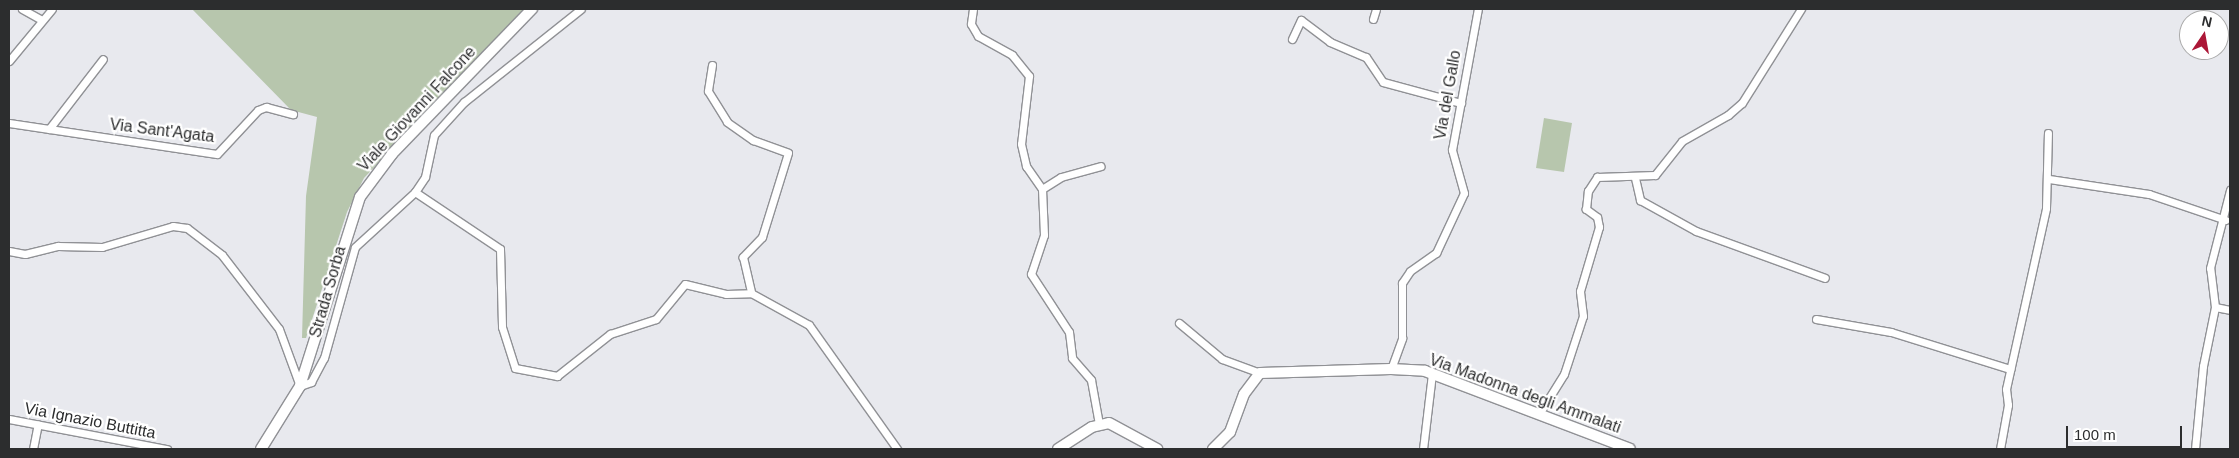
<!DOCTYPE html>
<style>
body{margin:0}
#map{position:relative;width:2239px;height:458px;overflow:hidden;background:#e8e9ee;font-family:Helvetica,sans-serif}
div>[style]{position:absolute}
[style*='--x']{left:calc(var(--x)*1px);top:calc(var(--y)*1px);width:calc(var(--w)*1px);rotate:calc(var(--a)*1deg)}
.green>*{inset:0;background:#b7c6ad}
.roads{filter:drop-shadow(1px 0 #909195) drop-shadow(-1px 0 #909195) drop-shadow(0 1px #909195) drop-shadow(0 -1px #909195)}
.street>*{height:7px;margin:-3.5px;padding:0 3.5px;transform-origin:3.5px;border-radius:3.5px;background:#fff}
.secondary>*{height:10px;margin:-5px;padding:0 5px;transform-origin:5px;border-radius:5px;background:#fff}
span{translate:-50% -50%;white-space:nowrap;text-align:center;line-height:1.15;-webkit-text-stroke:4.5px #fff;paint-order:stroke}
.street-label{font-size:16px;color:#2c2d2e}
.frame{position:absolute;inset:0;border:10px solid #2c2d2e;pointer-events:none}
.north{position:absolute;left:2179px;top:10px;width:50px;height:50px;box-sizing:border-box;background:#fff;border:1px solid #ababab;border-radius:50%;rotate:12deg;font-size:14px;font-weight:700;line-height:20px;text-align:center;color:#2c2d2e}
.north::after{content:'';display:block;margin:auto;width:18px;height:22px;background:#ac1737;clip-path:polygon(50% 0,100% 100%,50% 72%,0 100%)}
.scale{position:absolute;left:2066px;top:426px;width:116px;height:22px;box-sizing:border-box;border:2px solid #2c2d2e;border-top:0;padding-left:6px;font-size:15px;line-height:18px;white-space:nowrap;color:#2c2d2e;-webkit-text-stroke:4px #fff;paint-order:stroke}
</style>
<div id="map">
<div class="green">
<i style="clip-path:polygon(192px 9px,525px 9px,364px 178px,347px 212px,306px 338px,302px 338px,306px 196px,317px 117px,291px 110px)"></i>
<i style="clip-path:polygon(1544px 118px,1572px 123px,1564px 172px,1536px 168px)"></i>
</div>
<div class="roads">
<div class="street">
<i style="--x:22;--y:9;--w:23;--a:29"></i>
<i style="--x:973;--y:9;--w:15;--a:98"></i>
<i style="--x:971;--y:24;--w:14;--a:60"></i>
<i style="--x:978;--y:36;--w:39;--a:29"></i>
<i style="--x:1012;--y:55;--w:27;--a:51"></i>
<i style="--x:1029;--y:76;--w:68;--a:96.7"></i>
<i style="--x:1021;--y:144;--w:23;--a:77"></i>
<i style="--x:1026;--y:166;--w:28;--a:55"></i>
<i style="--x:1042;--y:189;--w:46;--a:87.5"></i>
<i style="--x:1044;--y:235;--w:41;--a:108.4"></i>
<i style="--x:1031;--y:274;--w:69;--a:56.8"></i>
<i style="--x:1069;--y:332;--w:26;--a:83"></i>
<i style="--x:1072;--y:358;--w:29;--a:49"></i>
<i style="--x:1091;--y:380;--w:45;--a:79.7"></i>
<i style="--x:1373;--y:19;--w:10;--a:-73"></i>
<i style="--x:1292;--y:39;--w:21;--a:-65"></i>
<i style="--x:1301;--y:20;--w:36;--a:37"></i>
<i style="--x:1330;--y:42;--w:39;--a:23"></i>
<i style="--x:1366;--y:57;--w:30;--a:56"></i>
<i style="--x:1383;--y:82;--w:81;--a:15.1"></i>
<i style="--x:9;--y:61;--w:67;--a:-50.4"></i>
<i style="--x:712;--y:65;--w:26;--a:99"></i>
<i style="--x:708;--y:91;--w:36;--a:58"></i>
<i style="--x:727;--y:122;--w:32;--a:35"></i>
<i style="--x:753;--y:140;--w:37;--a:20"></i>
<i style="--x:788;--y:153;--w:88;--a:107.2"></i>
<i style="--x:762;--y:237;--w:28;--a:134"></i>
<i style="--x:743;--y:257;--w:37;--a:77"></i>
<i style="--x:9;--y:123;--w:210;--a:8.5"></i>
<i style="--x:217;--y:154;--w:60;--a:-47"></i>
<i style="--x:258;--y:110;--w:9;--a:-21"></i>
<i style="--x:266;--y:107;--w:28;--a:15"></i>
<i style="--x:49;--y:129;--w:88;--a:-52.4"></i>
<i style="--x:1635;--y:178;--w:23;--a:77"></i>
<i style="--x:1640;--y:200;--w:64;--a:29"></i>
<i style="--x:1696;--y:231;--w:137;--a:20"></i>
<i style="--x:2049;--y:179;--w:101;--a:8.5"></i>
<i style="--x:2149;--y:194;--w:81;--a:18.7"></i>
<i style="--x:1042;--y:189;--w:22;--a:-32"></i>
<i style="--x:1061;--y:177;--w:41;--a:-15.4"></i>
<i style="--x:415;--y:192;--w:102;--a:33.8"></i>
<i style="--x:500;--y:249;--w:78;--a:88.5"></i>
<i style="--x:502;--y:327;--w:43;--a:72.4"></i>
<i style="--x:515;--y:368;--w:43;--a:10.8"></i>
<i style="--x:557;--y:376;--w:68;--a:-38.4"></i>
<i style="--x:610;--y:334;--w:48;--a:-18.1"></i>
<i style="--x:656;--y:319;--w:45;--a:-50.4"></i>
<i style="--x:685;--y:284;--w:42;--a:13.7"></i>
<i style="--x:726;--y:294;--w:25;--a:-2"></i>
<i style="--x:751;--y:293;--w:66;--a:28.9"></i>
<i style="--x:809;--y:325;--w:152;--a:54.6"></i>
<i style="--x:9;--y:251;--w:16;--a:11"></i>
<i style="--x:25;--y:254;--w:34;--a:-14"></i>
<i style="--x:58;--y:246;--w:44;--a:1.3"></i>
<i style="--x:102;--y:247;--w:74;--a:-16.5"></i>
<i style="--x:173;--y:226;--w:14;--a:8"></i>
<i style="--x:187;--y:228;--w:44;--a:37.6"></i>
<i style="--x:222;--y:255;--w:93;--a:52.4"></i>
<i style="--x:279;--y:329;--w:61;--a:69.8"></i>
<i style="--x:300;--y:386;--w:12;--a:-20"></i>
<i style="--x:311;--y:382;--w:27;--a:-62"></i>
<i style="--x:324;--y:358;--w:115;--a:-74.4"></i>
<i style="--x:355;--y:247;--w:81;--a:-42.5"></i>
<i style="--x:415;--y:192;--w:18;--a:-56"></i>
<i style="--x:425;--y:177;--w:43;--a:-77.9"></i>
<i style="--x:434;--y:135;--w:45;--a:-47.7"></i>
<i style="--x:464;--y:102;--w:149;--a:-38.5"></i>
<i style="--x:2215;--y:307;--w:15;--a:11"></i>
<i style="--x:1816;--y:319;--w:76;--a:9.8"></i>
<i style="--x:1891;--y:332;--w:125;--a:17.3"></i>
<i style="--x:1179;--y:323;--w:56;--a:39.9"></i>
<i style="--x:1222;--y:359;--w:40;--a:20.2"></i>
<i style="--x:1391;--y:369;--w:33;--a:-70"></i>
<i style="--x:1402;--y:338;--w:55;--a:-90"></i>
<i style="--x:1402;--y:283;--w:14;--a:-56"></i>
<i style="--x:1410;--y:271;--w:32;--a:-35"></i>
<i style="--x:1436;--y:253;--w:66;--a:-65"></i>
<i style="--x:1464;--y:193;--w:45;--a:-105.6"></i>
<i style="--x:1452;--y:150;--w:143;--a:-79.6"></i>
<i style="--x:1539;--y:414;--w:47;--a:-58"></i>
<i style="--x:1564;--y:374;--w:61;--a:-71.9"></i>
<i style="--x:1583;--y:316;--w:25;--a:-97"></i>
<i style="--x:1580;--y:291;--w:67;--a:-73.5"></i>
<i style="--x:1599;--y:227;--w:10;--a:-101"></i>
<i style="--x:1597;--y:217;--w:14;--a:-144"></i>
<i style="--x:1586;--y:209;--w:18;--a:-84"></i>
<i style="--x:1588;--y:191;--w:17;--a:-57"></i>
<i style="--x:1597;--y:177;--w:58;--a:-2"></i>
<i style="--x:1655;--y:175;--w:43;--a:-51.5"></i>
<i style="--x:1682;--y:141;--w:53;--a:-29.5"></i>
<i style="--x:1728;--y:115;--w:18;--a:-41"></i>
<i style="--x:1742;--y:103;--w:111;--a:-57.9"></i>
<i style="--x:9;--y:419;--w:161;--a:10.8"></i>
<i style="--x:33;--y:449;--w:25;--a:-79"></i>
<i style="--x:1423;--y:449;--w:76;--a:-83.2"></i>
<i style="--x:2000;--y:449;--w:45;--a:-79.7"></i>
<i style="--x:2008;--y:405;--w:16;--a:-97"></i>
<i style="--x:2006;--y:389;--w:185;--a:-77.5"></i>
<i style="--x:2046;--y:208;--w:75;--a:-88.5"></i>
<i style="--x:2195;--y:449;--w:83;--a:-84.5"></i>
<i style="--x:2203;--y:366;--w:60;--a:-78.5"></i>
<i style="--x:2215;--y:307;--w:39;--a:-97"></i>
<i style="--x:2210;--y:268;--w:81;--a:-75.6"></i>
</div>
<div class="secondary">
<i style="--x:261;--y:449;--w:74;--a:-58.2"></i>
<i style="--x:300;--y:386;--w:198;--a:-72.4"></i>
<i style="--x:360;--y:197;--w:54;--a:-53.3"></i>
<i style="--x:392;--y:154;--w:202;--a:-46"></i>
<i style="--x:1058;--y:449;--w:40;--a:-32.9"></i>
<i style="--x:1092;--y:427;--w:17;--a:-13"></i>
<i style="--x:1109;--y:423;--w:55;--a:28.4"></i>
<i style="--x:1213;--y:449;--w:24;--a:-45"></i>
<i style="--x:1230;--y:432;--w:40;--a:-69.8"></i>
<i style="--x:1244;--y:394;--w:26;--a:-53"></i>
<i style="--x:1260;--y:373;--w:131;--a:-1.7"></i>
<i style="--x:1391;--y:369;--w:34;--a:3"></i>
<i style="--x:1425;--y:371;--w:219;--a:20.8"></i>
</div>
</div>
<div class="street-label">
<span style="left:1448px;top:95px;rotate:-80deg">Via del Gallo</span>
<span style="left:417px;top:109px;rotate:-47deg">Viale Giovanni Falcone</span>
<span style="left:162px;top:131px;rotate:7deg">Via Sant'Agata</span>
<span style="left:328px;top:292px;rotate:-74deg">Strada Sorba</span>
<span style="left:1525px;top:394px;rotate:20deg">Via Madonna degli Ammalati</span>
<span style="left:90px;top:421px;rotate:11deg">Via Ignazio Buttitta</span>
</div>
<div class="frame"></div>
<div class="north">N</div>
<div class="scale">100 m</div>
</div>
